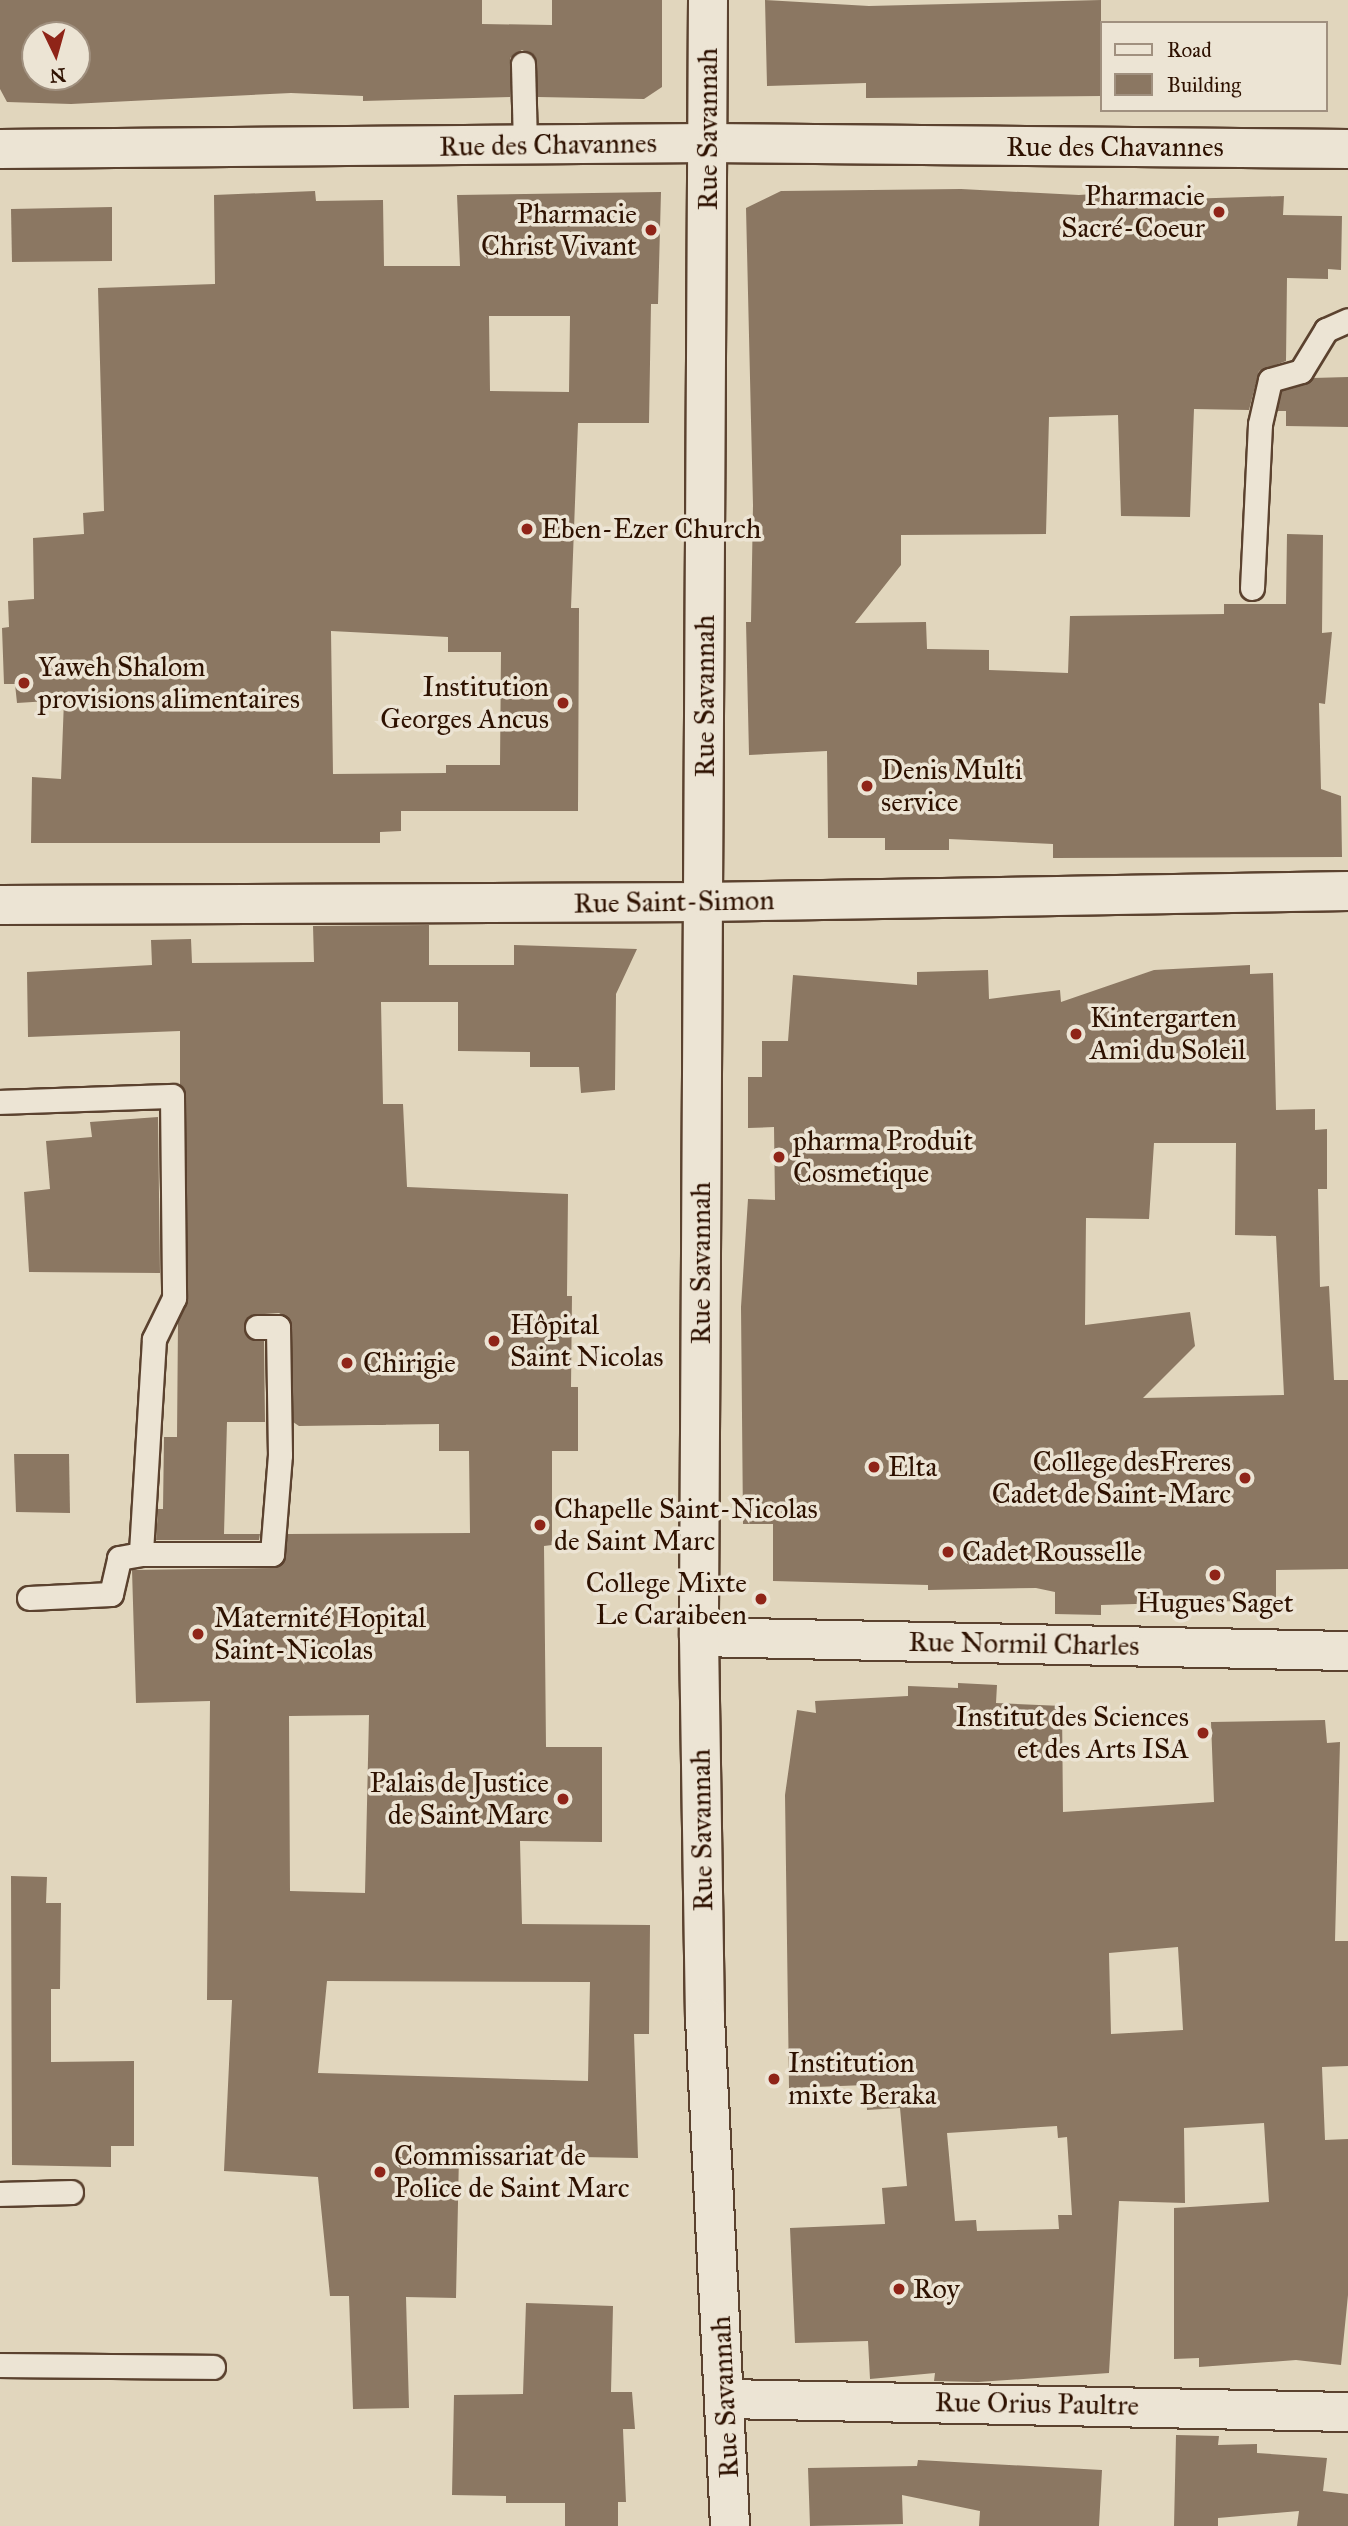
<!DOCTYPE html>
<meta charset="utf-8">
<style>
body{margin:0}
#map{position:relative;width:1348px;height:2526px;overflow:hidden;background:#e1d6bd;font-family:"IM FELL Great Primer",serif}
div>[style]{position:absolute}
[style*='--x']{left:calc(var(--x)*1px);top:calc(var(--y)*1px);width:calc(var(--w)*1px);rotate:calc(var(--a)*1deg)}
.building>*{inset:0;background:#8b7762}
.roads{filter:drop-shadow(2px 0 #5b422f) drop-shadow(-2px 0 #5b422f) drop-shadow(0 2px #5b422f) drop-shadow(0 -2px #5b422f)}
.service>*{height:23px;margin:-11.5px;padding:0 11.5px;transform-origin:11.5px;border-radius:11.5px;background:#ece4d4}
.minor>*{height:38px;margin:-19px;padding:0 19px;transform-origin:19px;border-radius:19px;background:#ece4d4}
.tertiary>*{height:38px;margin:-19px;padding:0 19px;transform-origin:19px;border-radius:19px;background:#ece4d4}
.dots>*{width:19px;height:19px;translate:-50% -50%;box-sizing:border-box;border:4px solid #ece4d4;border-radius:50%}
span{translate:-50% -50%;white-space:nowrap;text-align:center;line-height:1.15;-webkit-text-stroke:7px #ece4d4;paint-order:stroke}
.street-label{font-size:28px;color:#2e1100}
.poi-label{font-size:28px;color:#2e1100}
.right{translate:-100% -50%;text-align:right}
.left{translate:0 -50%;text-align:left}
.legend{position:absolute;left:1100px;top:21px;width:228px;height:91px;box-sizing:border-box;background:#ece4d4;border:2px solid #a0907f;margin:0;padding:9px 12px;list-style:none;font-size:21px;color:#2e1100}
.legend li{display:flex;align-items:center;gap:14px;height:35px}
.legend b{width:35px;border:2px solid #a0907f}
.north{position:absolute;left:21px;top:21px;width:70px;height:70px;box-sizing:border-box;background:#ece4d4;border:2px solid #a0907f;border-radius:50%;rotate:175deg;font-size:19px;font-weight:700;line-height:28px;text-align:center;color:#2e1100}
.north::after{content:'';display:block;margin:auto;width:24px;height:32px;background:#8f2418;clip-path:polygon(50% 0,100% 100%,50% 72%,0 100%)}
</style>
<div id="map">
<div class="building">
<i style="clip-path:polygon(evenodd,0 0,482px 0,482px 24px,552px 25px,552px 0,662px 0,662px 87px,644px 99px,538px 97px,535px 57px,522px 50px,510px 58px,510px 97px,363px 101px,363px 96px,291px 93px,71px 104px,7px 102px,0 89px,0 0,35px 35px,77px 35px,77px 77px,35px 77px,35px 35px)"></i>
<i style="clip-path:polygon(765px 0,869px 6px,1101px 0,1101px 96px,866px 98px,866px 83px,767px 86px)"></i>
<i style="clip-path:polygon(961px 189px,1079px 195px,1150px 190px,1151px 200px,1284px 196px,1283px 215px,1342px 216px,1341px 270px,1328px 269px,1328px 279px,1287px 278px,1286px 361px,1259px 371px,1249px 410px,1194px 409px,1190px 517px,1121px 516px,1118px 415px,1049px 417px,1046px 534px,901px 535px,901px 565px,855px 623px,926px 622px,927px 649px,989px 650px,989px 670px,1068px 673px,1070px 616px,1224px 614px,1224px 604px,1286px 604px,1287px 534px,1323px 535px,1322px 633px,1332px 632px,1325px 704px,1319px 703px,1321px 789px,1341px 796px,1342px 857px,1053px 858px,1053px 844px,949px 839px,949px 850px,885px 850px,885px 838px,828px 838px,827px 751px,749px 755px,746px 622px,751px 622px,753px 505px,746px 208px,781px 191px)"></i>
<i style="clip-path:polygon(evenodd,315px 191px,316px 201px,383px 200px,384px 266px,460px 266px,457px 195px,661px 192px,658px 304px,651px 304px,649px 423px,578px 423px,571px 608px,579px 608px,578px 811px,401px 811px,401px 831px,380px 832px,380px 843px,31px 843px,32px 777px,61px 779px,64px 700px,17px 703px,15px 684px,4px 684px,2px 628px,9px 627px,8px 601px,34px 599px,33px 538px,84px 534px,83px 513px,104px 511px,98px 288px,215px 284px,214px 195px,315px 191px,489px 316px,570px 316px,569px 392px,490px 391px,489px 316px,315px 191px,331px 631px,448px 637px,448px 652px,501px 652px,500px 765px,446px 765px,446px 773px,333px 774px,331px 631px)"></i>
<i style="clip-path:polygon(112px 207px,112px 261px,12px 262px,11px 209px)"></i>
<i style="clip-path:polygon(1348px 377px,1348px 427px,1286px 426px,1286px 411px,1277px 411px,1282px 391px,1313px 378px)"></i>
<i style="clip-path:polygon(evenodd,429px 925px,429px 965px,514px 965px,514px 945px,637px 949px,616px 994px,615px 1090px,581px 1093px,579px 1067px,530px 1067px,530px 1052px,458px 1051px,458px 1002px,381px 1002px,383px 1104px,403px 1104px,407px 1187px,568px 1194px,567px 1296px,572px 1296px,571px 1387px,578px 1387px,578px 1451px,552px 1451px,552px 1545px,544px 1546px,546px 1747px,602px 1747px,602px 1842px,520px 1841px,522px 1924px,650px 1925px,649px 2034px,634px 2034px,638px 2158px,459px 2155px,456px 2298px,406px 2297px,409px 2408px,353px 2409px,349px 2296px,330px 2296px,318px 2177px,224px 2171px,232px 2000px,207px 2000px,210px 1701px,136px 1703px,132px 1570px,273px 1568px,284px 1561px,288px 1534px,470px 1533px,469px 1451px,439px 1451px,439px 1424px,299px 1426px,293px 1422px,290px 1320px,279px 1313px,251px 1315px,245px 1333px,264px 1341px,265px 1422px,227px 1422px,224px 1534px,260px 1534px,259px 1540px,156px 1540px,158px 1509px,163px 1509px,164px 1437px,177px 1437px,178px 1321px,188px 1298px,186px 1096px,180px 1085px,180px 1031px,28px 1037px,27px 972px,152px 965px,151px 940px,191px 939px,192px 963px,314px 962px,313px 926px,429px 925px,369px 1715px,365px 1893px,290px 1891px,289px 1716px,369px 1715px,429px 925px,327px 1981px,590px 1982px,588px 2081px,318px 2073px,327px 1981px)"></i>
<i style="clip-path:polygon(evenodd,1250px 965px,1250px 974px,1273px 973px,1276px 1110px,1315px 1109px,1315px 1130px,1327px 1129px,1327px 1189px,1318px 1189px,1320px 1287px,1329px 1286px,1334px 1380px,1348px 1380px,1348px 1569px,1276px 1570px,1276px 1600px,1101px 1605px,1101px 1615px,1055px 1614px,1055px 1592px,1036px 1588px,928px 1590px,928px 1585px,773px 1581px,773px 1524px,743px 1524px,741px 1307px,748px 1199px,775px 1200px,774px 1127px,748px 1128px,748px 1077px,762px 1077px,762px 1041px,788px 1041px,793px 975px,917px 985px,917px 972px,988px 970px,989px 999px,1060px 990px,1061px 1002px,1154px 970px,1250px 965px,1154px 1143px,1236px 1143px,1235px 1235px,1276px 1236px,1284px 1395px,1143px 1398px,1195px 1346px,1190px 1312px,1085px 1325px,1086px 1218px,1149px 1219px,1154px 1143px)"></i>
<i style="clip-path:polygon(158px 1117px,160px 1273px,29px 1272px,24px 1192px,50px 1189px,46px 1141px,92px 1137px,90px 1122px)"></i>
<i style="clip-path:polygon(14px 1454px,69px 1454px,70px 1513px,16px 1512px)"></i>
<i style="clip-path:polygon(evenodd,958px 1683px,997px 1685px,996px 1703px,1062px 1706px,1063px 1812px,1214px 1802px,1211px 1722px,1325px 1720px,1327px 1743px,1340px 1742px,1335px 1941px,1348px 1941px,1348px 2066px,1322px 2067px,1325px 2140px,1348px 2139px,1348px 2295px,1341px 2365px,1296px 2360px,1199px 2367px,1199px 2358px,1174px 2359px,1174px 2208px,1269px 2202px,1264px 2123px,1184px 2128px,1185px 2203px,1119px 2201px,1109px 2373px,978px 2382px,934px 2381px,935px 2373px,870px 2379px,868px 2341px,795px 2343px,790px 2228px,885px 2224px,882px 2188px,907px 2186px,900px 2108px,867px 2110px,866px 2085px,789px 2088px,785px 1795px,797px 1710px,816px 1713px,815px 1701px,908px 1696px,908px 1686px,958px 1688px,958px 1683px,1178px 1947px,1183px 2030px,1111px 2034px,1109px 1953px,1178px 1947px,958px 1683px,1057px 2126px,1058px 2138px,1067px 2137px,1072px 2215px,1058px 2215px,1059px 2229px,977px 2231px,976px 2220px,955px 2221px,947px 2133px,1057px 2126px)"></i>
<i style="clip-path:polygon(11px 1876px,47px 1877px,46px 1903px,61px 1903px,60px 1989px,51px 1989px,51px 2062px,134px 2061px,134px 2146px,111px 2146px,111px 2167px,12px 2165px)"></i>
<i style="clip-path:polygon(526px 2303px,613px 2306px,611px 2392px,632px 2392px,635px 2429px,623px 2429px,626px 2502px,618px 2502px,618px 2526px,565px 2526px,565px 2503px,506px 2503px,506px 2496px,452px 2495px,454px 2395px,523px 2394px)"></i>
<i style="clip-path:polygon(1176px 2435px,1219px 2436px,1218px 2445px,1257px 2444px,1257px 2453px,1327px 2458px,1323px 2491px,1348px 2494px,1348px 2526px,1297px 2526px,1299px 2511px,1218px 2518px,1218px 2526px,1174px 2526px)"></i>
<i style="clip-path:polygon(918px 2460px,1102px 2470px,1099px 2526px,979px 2526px,980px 2511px,902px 2495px,903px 2524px,810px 2526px,808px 2468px,917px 2466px)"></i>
</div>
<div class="roads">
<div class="service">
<i style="--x:523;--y:64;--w:81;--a:88.6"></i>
<i style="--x:1252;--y:588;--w:164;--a:-87.2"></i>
<i style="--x:1260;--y:424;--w:45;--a:-77.2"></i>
<i style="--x:1270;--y:380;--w:32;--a:-16"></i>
<i style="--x:1301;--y:371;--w:48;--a:-58.6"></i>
<i style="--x:1326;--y:330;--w:24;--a:-24"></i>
<i style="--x:0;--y:1102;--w:172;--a:-2"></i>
<i style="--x:172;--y:1096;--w:202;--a:89.4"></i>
<i style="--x:174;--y:1298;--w:46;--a:116"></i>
<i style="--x:154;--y:1339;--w:215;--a:93.5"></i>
<i style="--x:29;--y:1598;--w:82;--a:-2.8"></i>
<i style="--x:111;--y:1594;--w:37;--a:-77"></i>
<i style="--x:119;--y:1558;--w:22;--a:-10"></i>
<i style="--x:141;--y:1554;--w:131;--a:0"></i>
<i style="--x:272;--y:1554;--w:99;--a:-85.4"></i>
<i style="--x:280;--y:1455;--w:128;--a:-90.9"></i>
<i style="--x:278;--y:1327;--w:21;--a:180"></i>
<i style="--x:0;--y:2194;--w:71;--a:-1.6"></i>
<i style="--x:0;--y:2365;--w:213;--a:0.5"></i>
</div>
<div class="minor">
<i style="--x:0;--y:149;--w:708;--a:-0.49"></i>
<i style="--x:708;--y:143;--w:640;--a:0.54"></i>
<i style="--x:0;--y:905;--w:703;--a:-0.24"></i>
<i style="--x:703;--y:902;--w:645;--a:-0.98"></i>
<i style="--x:699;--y:1637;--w:649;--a:1.24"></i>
<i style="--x:726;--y:2399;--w:622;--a:1.2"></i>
</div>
<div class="tertiary">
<i style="--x:708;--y:0;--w:1637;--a:90.32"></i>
<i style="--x:699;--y:1637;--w:381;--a:89.1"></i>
<i style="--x:705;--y:2018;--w:509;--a:87.18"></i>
</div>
</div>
<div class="dots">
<i style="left:1219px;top:212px;background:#8f2418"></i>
<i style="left:651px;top:230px;background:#8f2418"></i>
<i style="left:527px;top:529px;background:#8f2418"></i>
<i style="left:24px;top:683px;background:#8f2418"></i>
<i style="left:563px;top:703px;background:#8f2418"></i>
<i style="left:867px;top:786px;background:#8f2418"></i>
<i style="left:1076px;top:1034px;background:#8f2418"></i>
<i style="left:779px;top:1157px;background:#8f2418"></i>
<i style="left:494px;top:1341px;background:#8f2418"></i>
<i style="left:347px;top:1363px;background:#8f2418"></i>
<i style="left:874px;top:1467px;background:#8f2418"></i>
<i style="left:1245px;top:1478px;background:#8f2418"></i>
<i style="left:540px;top:1525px;background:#8f2418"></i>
<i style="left:948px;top:1552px;background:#8f2418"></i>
<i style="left:1215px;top:1575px;background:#8f2418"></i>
<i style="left:761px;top:1599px;background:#8f2418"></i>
<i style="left:198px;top:1634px;background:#8f2418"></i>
<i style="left:1203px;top:1733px;background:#8f2418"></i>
<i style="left:563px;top:1799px;background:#8f2418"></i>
<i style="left:774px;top:2079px;background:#8f2418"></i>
<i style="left:380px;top:2172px;background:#8f2418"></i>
<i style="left:899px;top:2289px;background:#8f2418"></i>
</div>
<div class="street-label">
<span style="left:708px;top:129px;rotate:-90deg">Rue Savannah</span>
<span style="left:548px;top:145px;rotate:-1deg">Rue des Chavannes</span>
<span style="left:1115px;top:147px">Rue des Chavannes</span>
<span style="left:705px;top:696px;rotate:-90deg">Rue Savannah</span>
<span style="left:674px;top:902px;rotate:-1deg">Rue Saint-Simon</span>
<span style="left:701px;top:1263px;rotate:-90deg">Rue Savannah</span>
<span style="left:1024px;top:1644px;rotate:1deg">Rue Normil Charles</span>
<span style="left:702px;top:1830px;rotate:-91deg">Rue Savannah</span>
<span style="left:725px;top:2397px;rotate:-93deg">Rue Savannah</span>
<span style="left:1037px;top:2404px;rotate:1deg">Rue Orius Paultre</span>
</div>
<div class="poi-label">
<span class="right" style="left:1205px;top:212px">Pharmacie<br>Sacré-Coeur</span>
<span class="right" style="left:637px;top:230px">Pharmacie<br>Christ Vivant</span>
<span class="left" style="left:541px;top:529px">Eben-Ezer Church</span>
<span class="left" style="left:38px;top:683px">Yaweh Shalom<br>provisions alimentaires</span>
<span class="right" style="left:549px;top:703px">Institution<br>Georges Ancus</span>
<span class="left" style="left:881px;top:786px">Denis Multi<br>service</span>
<span class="left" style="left:1090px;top:1034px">Kintergarten<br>Ami du Soleil</span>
<span class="left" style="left:793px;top:1157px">pharma Produit<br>Cosmetique</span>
<span class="left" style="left:510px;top:1341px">Hôpital<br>Saint Nicolas</span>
<span class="left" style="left:363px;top:1363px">Chirigie</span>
<span class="right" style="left:1231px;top:1478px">College desFreres<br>Cadet de Saint-Marc</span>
<span class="left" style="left:888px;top:1467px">Elta</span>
<span class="left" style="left:554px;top:1525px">Chapelle Saint-Nicolas<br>de Saint Marc</span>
<span class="left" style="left:962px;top:1552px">Cadet Rousselle</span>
<span class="right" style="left:747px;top:1599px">College Mixte<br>Le Caraibeen</span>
<span style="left:1215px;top:1603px">Hugues Saget</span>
<span class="left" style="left:214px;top:1634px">Maternité Hopital<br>Saint-Nicolas</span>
<span class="right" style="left:1189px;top:1733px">Institut des Sciences<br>et des Arts ISA</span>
<span class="right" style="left:549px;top:1799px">Palais de Justice<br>de Saint Marc</span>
<span class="left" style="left:788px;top:2079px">Institution<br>mixte Beraka</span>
<span class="left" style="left:394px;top:2172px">Commissariat de<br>Police de Saint Marc</span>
<span class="left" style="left:913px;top:2289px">Roy</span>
</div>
<ul class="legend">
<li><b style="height:9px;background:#ece4d4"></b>Road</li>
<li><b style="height:19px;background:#8b7762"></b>Building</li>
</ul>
<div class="north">N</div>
</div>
